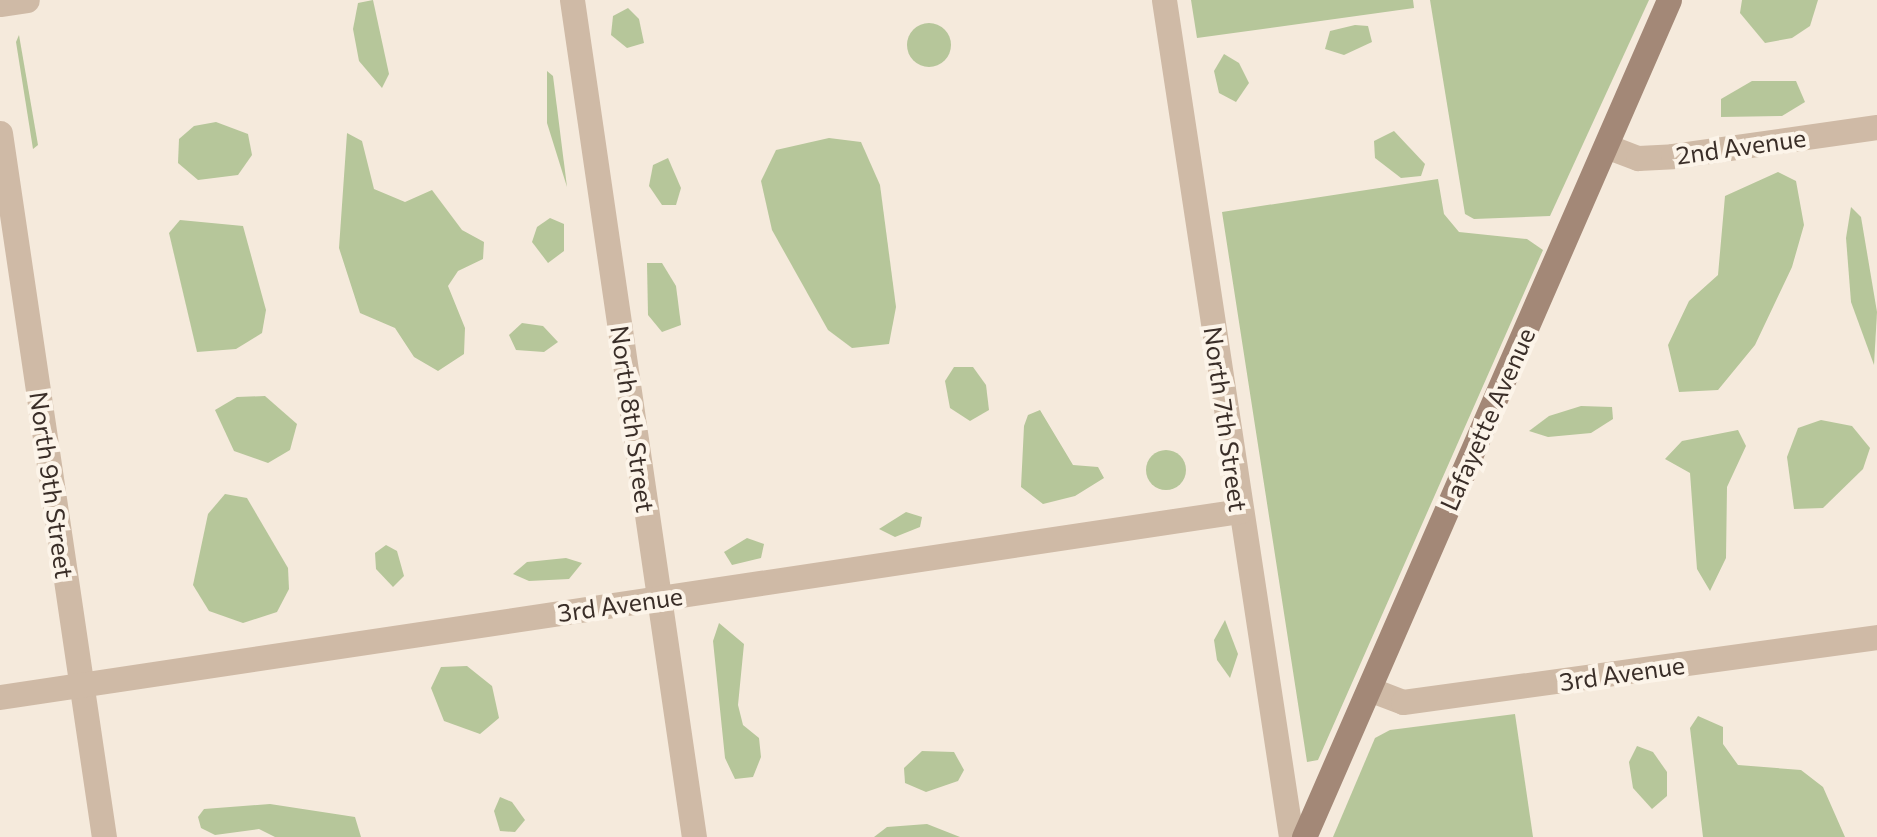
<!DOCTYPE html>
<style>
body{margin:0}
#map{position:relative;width:1877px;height:837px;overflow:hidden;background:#f5eadc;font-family:Commissioner,sans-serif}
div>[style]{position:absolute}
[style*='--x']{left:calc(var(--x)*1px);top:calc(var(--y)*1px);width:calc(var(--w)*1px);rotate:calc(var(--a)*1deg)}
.green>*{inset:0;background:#b6c69a}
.round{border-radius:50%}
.street>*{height:25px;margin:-12.5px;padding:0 12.5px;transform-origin:12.5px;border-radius:12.5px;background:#cfbaa6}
.secondary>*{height:25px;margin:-12.5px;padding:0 12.5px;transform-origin:12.5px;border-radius:12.5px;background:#a38877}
span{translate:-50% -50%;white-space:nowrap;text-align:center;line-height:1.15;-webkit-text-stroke:8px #fcf4e9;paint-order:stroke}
.street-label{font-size:25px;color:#3a2e28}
</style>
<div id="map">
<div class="green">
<i style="clip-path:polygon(373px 0,389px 74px,382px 88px,359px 61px,353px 29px,358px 3px)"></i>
<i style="clip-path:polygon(1191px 0,1413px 0,1414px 8px,1197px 38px)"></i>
<i style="clip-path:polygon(1430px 0,1649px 0,1550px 216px,1474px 219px,1465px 214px)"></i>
<i style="clip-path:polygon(1742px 0,1818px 0,1810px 26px,1792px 38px,1765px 43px,1740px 13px)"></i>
<i style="clip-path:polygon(628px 8px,639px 19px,644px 43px,627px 48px,611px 35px,613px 16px)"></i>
<i class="round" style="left:907px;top:23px;width:44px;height:44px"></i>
<i style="clip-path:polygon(1355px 25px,1368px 26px,1372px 42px,1344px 55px,1325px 49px,1330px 31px)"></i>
<i style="clip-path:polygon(19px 35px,38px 145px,33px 149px,16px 42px)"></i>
<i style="clip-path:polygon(1224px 54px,1239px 63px,1249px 83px,1236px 102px,1219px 93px,1214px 71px)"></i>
<i style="clip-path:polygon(547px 71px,553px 76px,567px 187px,547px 123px)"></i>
<i style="clip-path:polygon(1752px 81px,1796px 81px,1805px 102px,1782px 116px,1721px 117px,1721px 99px)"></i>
<i style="clip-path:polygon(216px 122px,248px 134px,252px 155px,238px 175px,198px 180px,178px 163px,179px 139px,194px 126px)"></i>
<i style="clip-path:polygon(1394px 131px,1425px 164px,1421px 176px,1401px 178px,1375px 158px,1374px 141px)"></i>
<i style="clip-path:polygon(347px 133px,362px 141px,374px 189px,405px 202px,432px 190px,462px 230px,484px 242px,483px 259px,458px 271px,448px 286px,465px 328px,464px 354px,438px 371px,414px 357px,395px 328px,360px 313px,339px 248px)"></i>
<i style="clip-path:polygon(829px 138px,861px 142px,880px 185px,896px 307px,889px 344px,852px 348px,828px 330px,772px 230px,761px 181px,776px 150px)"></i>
<i style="clip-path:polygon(668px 158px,681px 188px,676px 205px,662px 205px,649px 186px,653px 165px)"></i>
<i style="clip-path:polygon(1778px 172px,1796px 181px,1804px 225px,1792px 267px,1755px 345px,1718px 390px,1679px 392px,1668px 345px,1689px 301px,1718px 275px,1725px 196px)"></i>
<i style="clip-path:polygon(1438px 179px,1444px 214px,1459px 232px,1527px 239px,1543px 250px,1318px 760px,1307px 762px,1222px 212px)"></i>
<i style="clip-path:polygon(1851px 207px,1861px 217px,1877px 312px,1874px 365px,1851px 302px,1846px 238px)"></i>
<i style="clip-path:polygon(550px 218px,564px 224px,564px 251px,548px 263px,532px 242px,537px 227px)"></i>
<i style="clip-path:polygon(180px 220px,243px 226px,266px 310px,262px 333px,236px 349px,197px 352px,169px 233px)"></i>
<i style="clip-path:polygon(647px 263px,662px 263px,676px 286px,681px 325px,662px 332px,648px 315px)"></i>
<i style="clip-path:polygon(522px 323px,543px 326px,558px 342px,544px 352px,516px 350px,509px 335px)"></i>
<i style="clip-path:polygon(954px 367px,973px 367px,986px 385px,989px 410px,970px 421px,950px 408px,945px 381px)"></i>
<i style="clip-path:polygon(265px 396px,297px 424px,290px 450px,268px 463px,234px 451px,215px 410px,237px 397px)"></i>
<i style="clip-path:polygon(1581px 406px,1612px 407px,1613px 419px,1591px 433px,1548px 437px,1529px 431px,1549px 416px)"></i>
<i style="clip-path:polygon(1040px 410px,1073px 465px,1098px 467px,1104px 478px,1075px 496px,1043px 504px,1021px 487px,1024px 426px,1028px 415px)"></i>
<i style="clip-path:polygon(1821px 420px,1852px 426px,1870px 448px,1863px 469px,1823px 508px,1794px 509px,1787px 457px,1798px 428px)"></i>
<i style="clip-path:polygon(1738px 430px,1746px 446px,1727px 487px,1726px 558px,1710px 591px,1697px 569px,1690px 473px,1665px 459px,1682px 441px)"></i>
<i class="round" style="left:1146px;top:450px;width:40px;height:40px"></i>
<i style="clip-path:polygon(225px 494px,247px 498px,288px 568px,289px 589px,277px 612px,243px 623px,209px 611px,193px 585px,208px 514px)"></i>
<i style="clip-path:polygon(906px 512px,922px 517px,920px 527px,895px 537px,879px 529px)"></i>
<i style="clip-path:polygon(747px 538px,764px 544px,761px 558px,732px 565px,724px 552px)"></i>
<i style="clip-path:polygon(386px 545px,397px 551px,404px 576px,393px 587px,376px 569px,375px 553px)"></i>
<i style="clip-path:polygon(566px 558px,582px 563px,569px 579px,529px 581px,513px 574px,527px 562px)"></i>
<i style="clip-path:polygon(1225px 620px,1238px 654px,1230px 678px,1217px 660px,1214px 640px)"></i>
<i style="clip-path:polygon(719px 623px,744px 644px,738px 705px,743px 725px,759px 738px,761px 757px,753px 777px,735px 779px,725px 758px,713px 641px)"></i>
<i style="clip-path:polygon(467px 666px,492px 686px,499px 718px,480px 734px,444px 721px,431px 688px,441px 667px)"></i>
<i style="clip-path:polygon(1515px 714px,1533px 837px,1333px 837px,1375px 738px,1390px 730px)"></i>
<i style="clip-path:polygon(1698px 716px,1723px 727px,1723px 744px,1738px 765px,1801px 770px,1823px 787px,1845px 837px,1703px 837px,1690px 728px)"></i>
<i style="clip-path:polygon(1637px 746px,1653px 752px,1667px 772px,1667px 796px,1652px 809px,1633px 788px,1629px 762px)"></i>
<i style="clip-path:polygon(922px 751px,954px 752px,964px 770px,958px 781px,926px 792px,905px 783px,904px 768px)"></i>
<i style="clip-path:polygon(500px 797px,512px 802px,525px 820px,515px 832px,500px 831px,494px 811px)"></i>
<i style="clip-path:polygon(270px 804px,355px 817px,361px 837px,275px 837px,259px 829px,215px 835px,201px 828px,198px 817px,204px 809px)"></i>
<i style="clip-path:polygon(927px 824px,960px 837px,874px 837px,887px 827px)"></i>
</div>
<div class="street">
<i style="--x:572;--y:0;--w:846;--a:81.71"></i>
<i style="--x:1164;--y:0;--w:847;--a:81.37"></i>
<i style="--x:0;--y:4;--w:27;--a:-8"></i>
<i style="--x:0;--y:133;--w:712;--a:81.6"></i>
<i style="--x:1606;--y:146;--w:34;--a:21"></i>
<i style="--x:1638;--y:158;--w:35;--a:-3"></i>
<i style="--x:1673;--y:156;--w:206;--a:-8.1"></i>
<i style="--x:1369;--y:689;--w:36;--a:21"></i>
<i style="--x:1403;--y:702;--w:478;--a:-7.8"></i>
<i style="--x:0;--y:697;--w:1254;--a:-8.53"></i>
</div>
<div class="secondary">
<i style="--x:1304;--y:837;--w:913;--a:-66.44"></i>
</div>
<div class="street-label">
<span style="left:1741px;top:146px;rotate:-8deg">2nd Avenue</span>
<span style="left:633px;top:419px;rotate:82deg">North 8th Street</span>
<span style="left:1226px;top:419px;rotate:82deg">North 7th Street</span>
<span style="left:1487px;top:419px;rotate:-66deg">Lafayette Avenue</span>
<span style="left:52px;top:485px;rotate:82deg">North 9th Street</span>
<span style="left:620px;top:604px;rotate:-8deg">3rd Avenue</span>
<span style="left:1622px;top:673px;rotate:-8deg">3rd Avenue</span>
</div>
</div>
